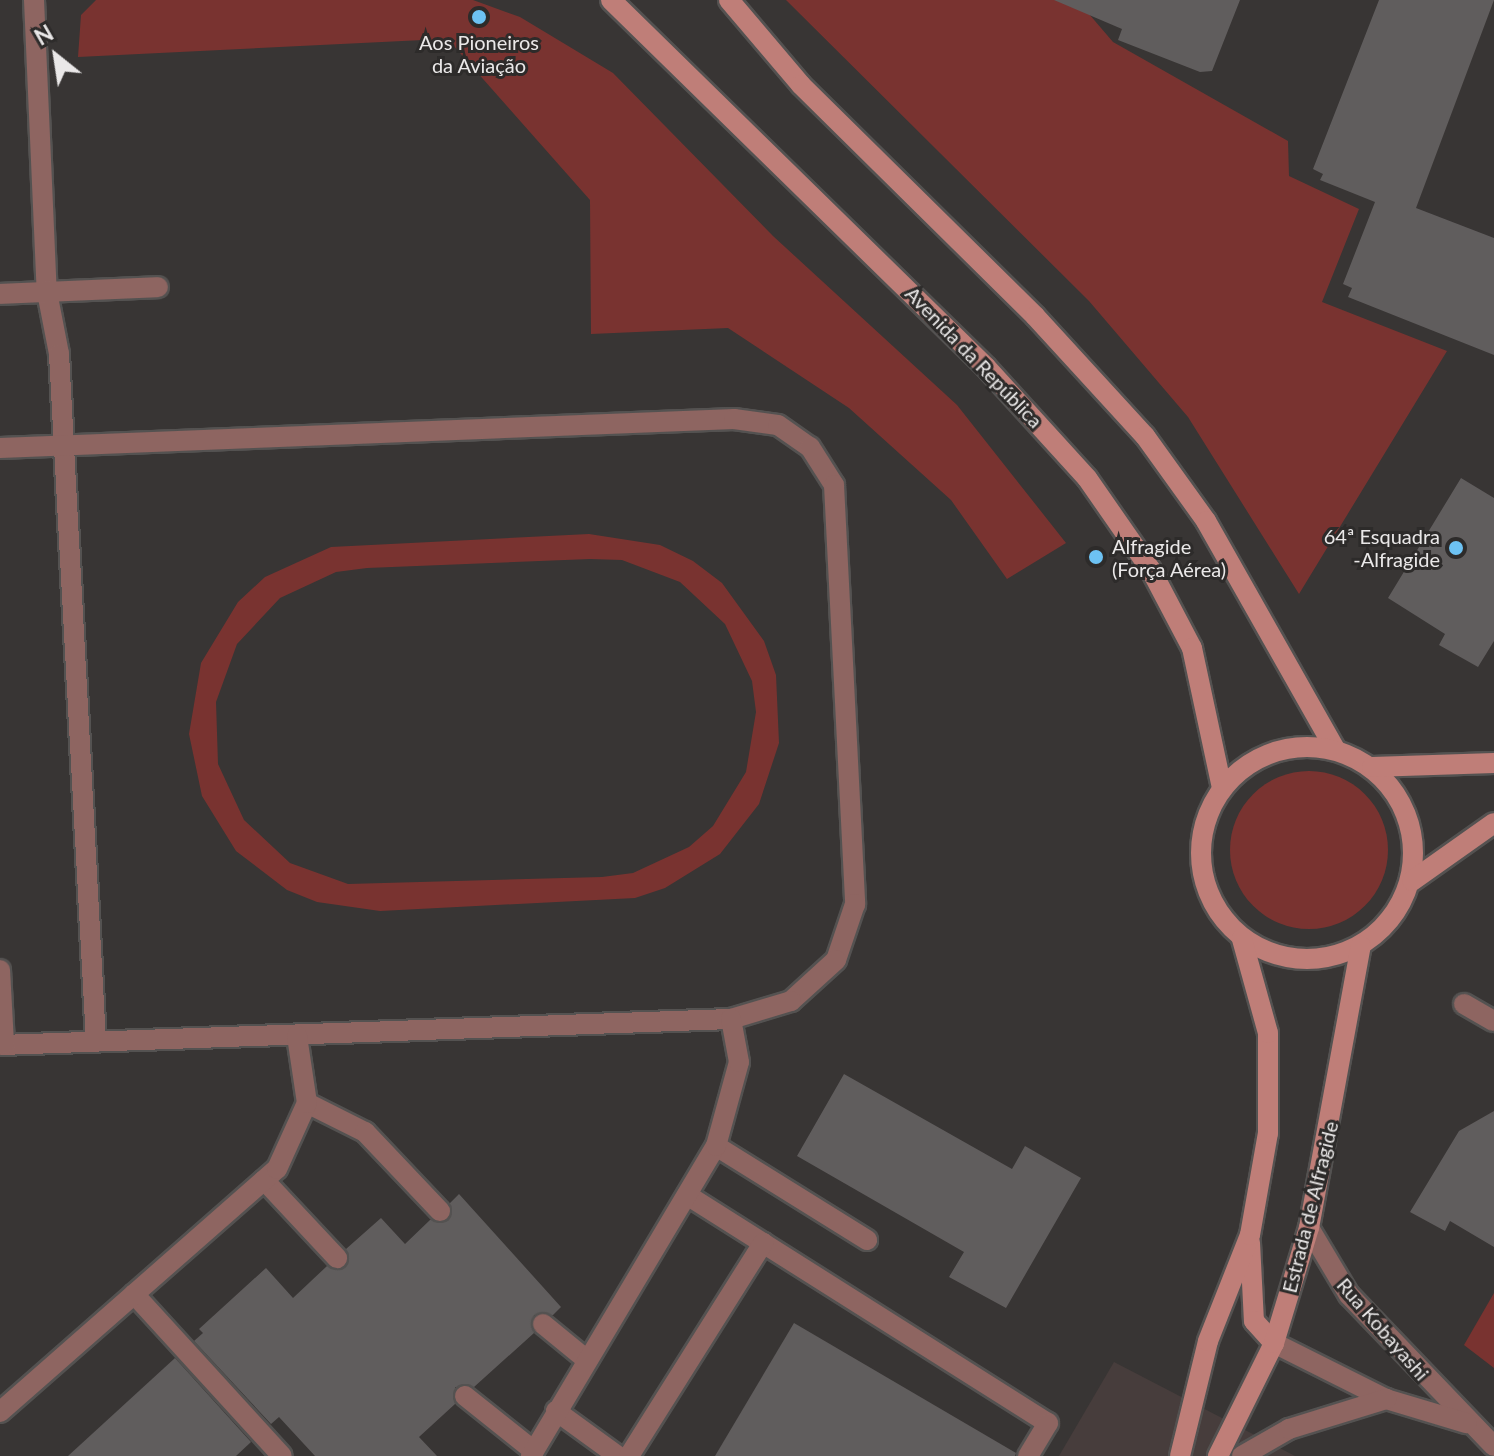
<!DOCTYPE html>
<meta charset="utf-8">
<style>
body{margin:0}
#map{position:relative;width:1494px;height:1456px;overflow:hidden;background:#383534;font-family:Lato,sans-serif}
div>[style]{position:absolute}
[style*='--x']{left:calc(var(--x)*1px);top:calc(var(--y)*1px);width:calc(var(--w)*1px);rotate:calc(var(--a)*1deg)}
.built>*{inset:0;background:#473d3c}
.green>*{inset:0;background:#793330}
.round{border-radius:50%}
.building>*{inset:0;background:#605d5d}
.roads{filter:drop-shadow(2px 0 #545251) drop-shadow(-2px 0 #545251) drop-shadow(0 2px #545251) drop-shadow(0 -2px #545251)}
.lane>*{height:20px;margin:-10px;padding:0 10px;transform-origin:10px;border-radius:10px;background:#8e6561}
.street>*{height:20px;margin:-10px;padding:0 10px;transform-origin:10px;border-radius:10px;background:#8e6561}
.secondary>*{height:20px;margin:-10px;padding:0 10px;transform-origin:10px;border-radius:10px;background:#bf7e78}
.secondary>.ring{margin:-10px;padding:0;box-sizing:content-box;background:none;border:20px solid #bf7e78;border-radius:50%}
.dots>*{width:22px;height:22px;translate:-50% -50%;box-sizing:border-box;border:4px solid #2d2b2a;border-radius:50%}
span{translate:-50% -50%;white-space:nowrap;text-align:center;line-height:1.15;-webkit-text-stroke:6px #2d2b2a;paint-order:stroke}
.poi-label{font-size:20px;color:#eae8e8}
.right{translate:-100% -50%;text-align:right}
.left{translate:0 -50%;text-align:left}
.street-label{font-size:20px;color:#eae8e8}
.north{position:absolute;left:16px;top:16px;width:80px;height:80px;-webkit-text-stroke:6px #2d2b2a;paint-order:stroke;rotate:330deg;font-size:22px;font-weight:700;line-height:32px;text-align:center;color:#eae8e8}
.north::after{content:'';display:block;margin:auto;width:28px;height:36px;background:#eae8e8;clip-path:polygon(50% 0,100% 100%,50% 72%,0 100%)}
</style>
<div id="map">
<div class="built">
<i style="clip-path:polygon(1114px 1362px,1295px 1456px,1059px 1456px)"></i>
</div>
<div class="green">
<i style="clip-path:polygon(96px 0,473px 0,520px 17px,613px 73px,773px 236px,957px 405px,1066px 543px,1007px 579px,951px 500px,849px 408px,728px 328px,591px 334px,590px 200px,453px 45px,423px 40px,78px 57px,81px 15px)"></i>
<i style="clip-path:polygon(786px 0,1077px 0,1113px 42px,1288px 141px,1289px 176px,1359px 209px,1322px 302px,1447px 351px,1299px 594px,1188px 417px,1089px 301px)"></i>
<i style="clip-path:polygon(evenodd,589px 534px,660px 545px,693px 561px,722px 583px,764px 641px,776px 675px,779px 743px,759px 804px,720px 854px,665px 888px,635px 898px,380px 911px,317px 902px,287px 890px,236px 851px,202px 796px,189px 734px,201px 663px,238px 602px,265px 577px,331px 547px,589px 534px,590px 559px,622px 560px,680px 582px,725px 624px,752px 681px,756px 712px,746px 772px,713px 826px,689px 847px,633px 873px,602px 877px,348px 884px,290px 863px,244px 820px,218px 764px,216px 702px,237px 644px,280px 598px,336px 572px,367px 568px,590px 559px)"></i>
<i class="round" style="left:1230px;top:771px;width:158px;height:158px"></i>
<i style="clip-path:polygon(1494px 1293px,1494px 1368px,1464px 1345px)"></i>
</div>
<div class="building">
<i style="clip-path:polygon(1054px 0,1240px 0,1212px 71px,1200px 72px,1118px 40px,1122px 29px)"></i>
<i style="clip-path:polygon(1379px 0,1494px 0,1416px 208px,1494px 238px,1494px 355px,1348px 297px,1352px 288px,1343px 284px,1375px 202px,1320px 180px,1323px 174px,1313px 169px)"></i>
<i style="clip-path:polygon(1461px 478px,1494px 498px,1494px 641px,1478px 667px,1439px 645px,1445px 634px,1388px 598px)"></i>
<i style="clip-path:polygon(844px 1074px,1012px 1169px,1025px 1146px,1081px 1178px,1006px 1308px,949px 1277px,964px 1252px,797px 1156px)"></i>
<i style="clip-path:polygon(1494px 1111px,1494px 1247px,1450px 1221px,1445px 1231px,1410px 1212px,1459px 1131px)"></i>
<i style="clip-path:polygon(459px 1194px,561px 1307px,553px 1315px,534px 1315px,534px 1333px,474px 1387px,455px 1387px,455px 1404px,419px 1437px,437px 1456px,315px 1456px,279px 1417px,271px 1424px,194px 1341px,203px 1333px,199px 1329px,266px 1268px,293px 1298px,327px 1266px,345px 1268px,346px 1249px,381px 1218px,405px 1244px,430px 1220px,448px 1221px,450px 1203px)"></i>
<i style="clip-path:polygon(794px 1323px,1016px 1453px,1015px 1456px,715px 1456px)"></i>
<i style="clip-path:polygon(175px 1358px,251px 1442px,236px 1456px,68px 1456px)"></i>
</div>
<div class="roads">
<div class="lane">
<i style="--x:34;--y:0;--w:292;--a:87.5"></i>
<i style="--x:47;--y:292;--w:63;--a:79"></i>
<i style="--x:59;--y:354;--w:688;--a:86.92"></i>
<i style="--x:0;--y:294;--w:158;--a:-2.5"></i>
<i style="--x:0;--y:448;--w:735;--a:-2.26"></i>
<i style="--x:734;--y:419;--w:44;--a:7.8"></i>
<i style="--x:778;--y:425;--w:39;--a:35"></i>
<i style="--x:810;--y:447;--w:45;--a:57.7"></i>
<i style="--x:834;--y:485;--w:420;--a:87.1"></i>
<i style="--x:855;--y:904;--w:59;--a:108.7"></i>
<i style="--x:836;--y:960;--w:61;--a:137.7"></i>
<i style="--x:791;--y:1001;--w:63;--a:163.3"></i>
<i style="--x:731;--y:1019;--w:731;--a:177.96"></i>
<i style="--x:0;--y:970;--w:74;--a:86.9"></i>
<i style="--x:1464;--y:1004;--w:34;--a:30"></i>
<i style="--x:307;--y:1103;--w:65;--a:26.6"></i>
<i style="--x:365;--y:1132;--w:109;--a:46.5"></i>
<i style="--x:716;--y:1146;--w:178;--a:31.9"></i>
<i style="--x:264;--y:1180;--w:107;--a:46.9"></i>
<i style="--x:687;--y:1195;--w:427;--a:32.3"></i>
<i style="--x:1048;--y:1423;--w:39;--a:121"></i>
<i style="--x:134;--y:1294;--w:219;--a:47.6"></i>
<i style="--x:543;--y:1324;--w:57;--a:39.3"></i>
<i style="--x:465;--y:1396;--w:88;--a:38.6"></i>
<i style="--x:556;--y:1411;--w:77;--a:36"></i>
<i style="--x:0;--y:1412;--w:368;--a:-41.3"></i>
<i style="--x:277;--y:1169;--w:72;--a:-65.6"></i>
<i style="--x:307;--y:1103;--w:68;--a:-98.5"></i>
<i style="--x:531;--y:1456;--w:361;--a:-59.2"></i>
<i style="--x:716;--y:1146;--w:87;--a:-74.7"></i>
<i style="--x:739;--y:1062;--w:44;--a:-100.5"></i>
<i style="--x:629;--y:1456;--w:252;--a:-57.8"></i>
</div>
<div class="street">
<i style="--x:1309;--y:1228;--w:78;--a:59.2"></i>
<i style="--x:1349;--y:1295;--w:209;--a:46.2"></i>
<i style="--x:1274;--y:1343;--w:125;--a:26.6"></i>
<i style="--x:1386;--y:1399;--w:84;--a:16.7"></i>
<i style="--x:1242;--y:1456;--w:54;--a:-29.9"></i>
<i style="--x:1289;--y:1429;--w:102;--a:-17.2"></i>
</div>
<div class="secondary">
<i style="--x:611;--y:0;--w:525;--a:44.38"></i>
<i style="--x:986;--y:367;--w:150;--a:47.7"></i>
<i style="--x:1087;--y:478;--w:112;--a:55.2"></i>
<i style="--x:1151;--y:570;--w:88;--a:62.3"></i>
<i style="--x:1192;--y:648;--w:143;--a:77.9"></i>
<i style="--x:729;--y:0;--w:111;--a:49.7"></i>
<i style="--x:801;--y:85;--w:329;--a:44.6"></i>
<i style="--x:1035;--y:316;--w:163;--a:47.5"></i>
<i style="--x:1145;--y:436;--w:105;--a:54.3"></i>
<i style="--x:1206;--y:521;--w:262;--a:60.5"></i>
<i class="ring" style="left:1201px;top:747px;width:192px;height:192px"></i>
<i style="--x:1372;--y:767;--w:122;--a:-1.9"></i>
<i style="--x:1412;--y:881;--w:100;--a:-35.3"></i>
<i style="--x:1250;--y:1243;--w:78;--a:87.1"></i>
<i style="--x:1254;--y:1321;--w:30;--a:48"></i>
<i style="--x:1180;--y:1456;--w:118;--a:-76.3"></i>
<i style="--x:1208;--y:1341;--w:114;--a:-68.4"></i>
<i style="--x:1250;--y:1235;--w:104;--a:-80"></i>
<i style="--x:1268;--y:1133;--w:100;--a:-90"></i>
<i style="--x:1268;--y:1033;--w:98;--a:-105.5"></i>
<i style="--x:1218;--y:1456;--w:126;--a:-63.6"></i>
<i style="--x:1274;--y:1343;--w:120;--a:-73.1"></i>
<i style="--x:1309;--y:1228;--w:287;--a:-79.6"></i>
</div>
</div>
<div class="dots">
<i style="left:479px;top:17px;background:#6dc2f3"></i>
<i style="left:1456px;top:548px;background:#6dc2f3"></i>
<i style="left:1096px;top:557px;background:#6dc2f3"></i>
</div>
<div class="poi-label">
<span style="left:479px;top:54px">Aos Pioneiros<br>da Aviação</span>
<span class="right" style="left:1440px;top:548px">64ª Esquadra<br>-Alfragide</span>
<span class="left" style="left:1112px;top:558px">Alfragide<br>(Força Aérea)</span>
</div>
<div class="street-label">
<span style="left:974px;top:357px;rotate:46deg">Avenida da República</span>
<span style="left:1310px;top:1207px;rotate:-76deg">Estrada de Alfragide</span>
<span style="left:1383px;top:1329px;rotate:49deg">Rua Kobayashi</span>
</div>
<div class="north">N</div>
</div>
